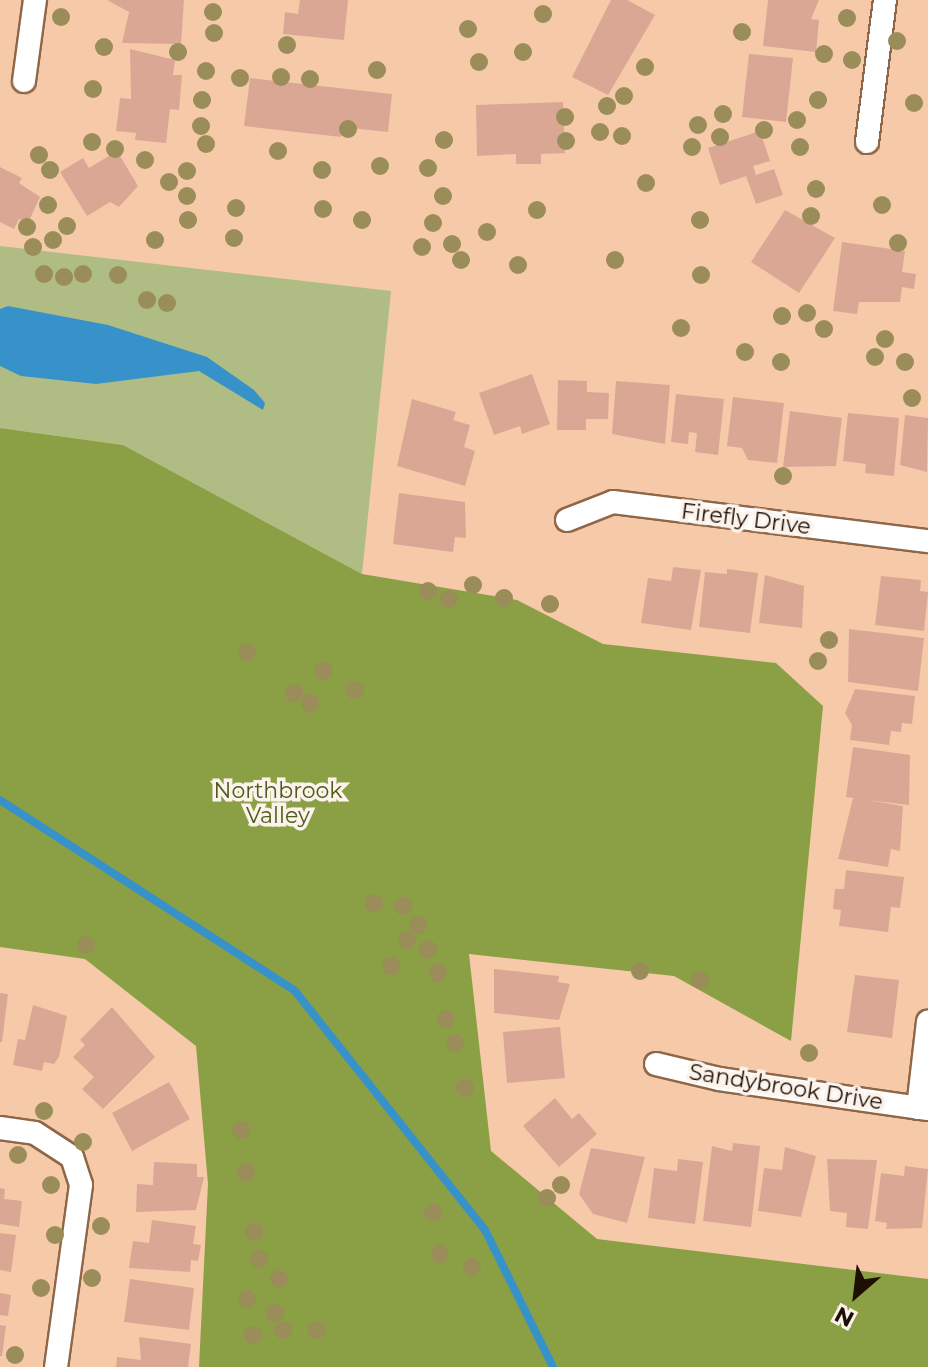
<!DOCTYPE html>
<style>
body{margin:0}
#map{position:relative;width:928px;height:1367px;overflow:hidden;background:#f6caa8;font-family:Montserrat,sans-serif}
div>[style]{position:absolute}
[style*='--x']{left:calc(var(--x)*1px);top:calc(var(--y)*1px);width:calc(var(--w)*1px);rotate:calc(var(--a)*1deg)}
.green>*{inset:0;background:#afbd85}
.forest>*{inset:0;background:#8b9f45}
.water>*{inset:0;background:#3892ca}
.stream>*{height:8px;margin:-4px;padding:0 4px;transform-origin:4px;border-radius:4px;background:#3892ca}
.building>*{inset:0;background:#dba795}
.roads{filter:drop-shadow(2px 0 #8e6748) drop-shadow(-2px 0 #8e6748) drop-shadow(0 2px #8e6748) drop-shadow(0 -2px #8e6748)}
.street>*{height:22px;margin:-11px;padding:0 11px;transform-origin:11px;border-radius:11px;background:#fff}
.trees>*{width:18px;height:18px;margin:-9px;border-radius:50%;background:#9a8d5a}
span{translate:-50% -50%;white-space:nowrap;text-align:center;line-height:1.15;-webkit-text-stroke:7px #fcf3ec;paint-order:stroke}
.street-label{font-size:22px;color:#1e0f04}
.park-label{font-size:22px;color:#4e5b1a}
.north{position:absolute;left:816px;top:1255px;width:80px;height:80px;-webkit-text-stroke:6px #fcf3ec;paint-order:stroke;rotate:208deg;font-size:22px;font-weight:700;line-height:32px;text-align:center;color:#1e0f04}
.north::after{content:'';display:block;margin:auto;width:28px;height:36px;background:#1e0f04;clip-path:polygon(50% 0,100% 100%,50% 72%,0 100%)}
</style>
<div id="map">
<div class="green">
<i style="clip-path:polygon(0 246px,391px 291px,362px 574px,123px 445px,0 428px)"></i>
</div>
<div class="forest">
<i style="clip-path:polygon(0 428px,123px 445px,362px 574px,517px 600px,603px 644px,776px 663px,823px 706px,791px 1041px,674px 976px,469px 954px,491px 1151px,597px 1239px,928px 1279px,928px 1367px,199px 1367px,208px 1184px,196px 1046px,85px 959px,0 947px)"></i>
</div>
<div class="water">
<i style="clip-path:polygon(8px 306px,108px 325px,207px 357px,254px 390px,265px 403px,263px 410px,199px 371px,96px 384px,21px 376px,0 366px,0 309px)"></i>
</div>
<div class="stream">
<i style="--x:0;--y:800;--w:351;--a:32.9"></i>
<i style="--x:295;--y:991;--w:305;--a:51.5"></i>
<i style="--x:485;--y:1230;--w:153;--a:63.6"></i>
</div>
<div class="building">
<i style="clip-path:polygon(107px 0,184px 0,181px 44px,122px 43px,129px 12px)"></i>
<i style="clip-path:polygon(300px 0,348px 0,344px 40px,283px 34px,285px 12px,298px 14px)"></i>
<i style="clip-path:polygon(611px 0,627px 0,655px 15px,608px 95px,572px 77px)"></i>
<i style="clip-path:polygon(768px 0,819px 0,811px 19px,819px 20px,816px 52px,763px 46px)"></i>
<i style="clip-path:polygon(130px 49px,175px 60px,173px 75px,182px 75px,179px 110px,170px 109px,166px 143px,135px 140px,136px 133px,116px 131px,120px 98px,131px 99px)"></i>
<i style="clip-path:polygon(749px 54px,793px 58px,786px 122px,742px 117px)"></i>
<i style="clip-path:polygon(250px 78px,392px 94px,388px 132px,342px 127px,341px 137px,244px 126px)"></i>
<i style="clip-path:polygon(563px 102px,565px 153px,541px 154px,541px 164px,516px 164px,516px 154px,477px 156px,476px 105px)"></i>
<i style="clip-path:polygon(760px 131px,770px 161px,753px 166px,756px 175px,774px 169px,783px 195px,756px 204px,746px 176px,720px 185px,708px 148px)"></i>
<i style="clip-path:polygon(117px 151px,138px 186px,119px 207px,110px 202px,87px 216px,60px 172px,83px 158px,89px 168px)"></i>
<i style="clip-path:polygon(0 167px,22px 178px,19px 183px,40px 197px,28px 223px,19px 219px,14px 229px,0 222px)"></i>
<i style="clip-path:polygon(785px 210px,835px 238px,799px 293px,751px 262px)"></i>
<i style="clip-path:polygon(842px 242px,905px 251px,902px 272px,916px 274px,914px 289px,902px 287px,900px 302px,859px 302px,857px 314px,833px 311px)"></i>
<i style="clip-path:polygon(532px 374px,550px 424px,522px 434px,520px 426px,494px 435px,479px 393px)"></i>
<i style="clip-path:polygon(558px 380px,587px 381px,587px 392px,609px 393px,608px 419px,586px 419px,586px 430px,557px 430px)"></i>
<i style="clip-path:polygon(616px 381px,670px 385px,665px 444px,612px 434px)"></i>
<i style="clip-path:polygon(676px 394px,724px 399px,718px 455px,695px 452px,697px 433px,689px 432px,688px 444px,671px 442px)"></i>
<i style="clip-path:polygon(733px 397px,784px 403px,777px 463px,748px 460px,742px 448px,727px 446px)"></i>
<i style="clip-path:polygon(412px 399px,456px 412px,453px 420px,470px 425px,464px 447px,475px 451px,465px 486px,397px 466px)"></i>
<i style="clip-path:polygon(790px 411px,842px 418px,836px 466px,783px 467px)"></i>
<i style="clip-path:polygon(848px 413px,899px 418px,894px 476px,865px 473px,866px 464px,843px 461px)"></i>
<i style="clip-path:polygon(905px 415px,928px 418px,927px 472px,900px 465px)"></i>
<i style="clip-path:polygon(399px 493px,465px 502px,466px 538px,455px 537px,453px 552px,393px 544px)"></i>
<i style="clip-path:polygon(673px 567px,701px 570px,691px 630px,641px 623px,648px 578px,671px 581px)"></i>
<i style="clip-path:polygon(727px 569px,758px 573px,750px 633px,699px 627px,705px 572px,727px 574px)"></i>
<i style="clip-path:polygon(765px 575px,804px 586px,802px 628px,759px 623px)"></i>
<i style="clip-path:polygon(881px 576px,921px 580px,920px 591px,928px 592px,924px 631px,875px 625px)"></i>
<i style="clip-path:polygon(849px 629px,924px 638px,918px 691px,848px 682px)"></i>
<i style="clip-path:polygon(855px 689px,915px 696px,912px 724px,902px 723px,901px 732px,891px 731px,889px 745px,850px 740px,852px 725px,845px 713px)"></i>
<i style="clip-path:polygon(853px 747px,910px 755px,909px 805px,867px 800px,903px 806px,900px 851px,891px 849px,888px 867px,838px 859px,853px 798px,846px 797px)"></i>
<i style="clip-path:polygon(846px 870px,904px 877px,900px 908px,891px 907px,888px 932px,839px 926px,841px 910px,833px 909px,835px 889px,844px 889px)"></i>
<i style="clip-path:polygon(494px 969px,559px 976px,558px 982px,570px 984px,559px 1020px,494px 1013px)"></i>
<i style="clip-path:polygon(855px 975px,899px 980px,892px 1038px,847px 1032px)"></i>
<i style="clip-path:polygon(0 993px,8px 994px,2px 1042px,0 1042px)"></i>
<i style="clip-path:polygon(33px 1005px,67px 1016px,59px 1057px,54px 1064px,44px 1062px,42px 1071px,13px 1065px,18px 1039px,25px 1040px)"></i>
<i style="clip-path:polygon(112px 1007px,155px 1057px,103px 1109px,82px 1089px,94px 1077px,73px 1057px,85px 1045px,80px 1040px)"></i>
<i style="clip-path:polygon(560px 1027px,565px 1078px,507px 1083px,503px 1032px)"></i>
<i style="clip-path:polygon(169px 1082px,190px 1119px,132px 1151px,112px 1113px)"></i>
<i style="clip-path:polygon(555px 1098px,572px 1119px,579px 1113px,597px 1134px,559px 1167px,523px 1126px)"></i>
<i style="clip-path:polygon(733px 1143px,760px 1146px,751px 1227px,703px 1221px,712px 1146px,732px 1151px)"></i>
<i style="clip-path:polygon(785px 1147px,816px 1156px,801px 1217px,758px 1211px,764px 1168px,782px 1170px)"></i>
<i style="clip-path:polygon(591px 1148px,645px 1157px,627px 1223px,593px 1214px,579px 1194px)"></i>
<i style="clip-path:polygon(678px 1159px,703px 1162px,695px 1224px,648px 1218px,654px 1168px,677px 1171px)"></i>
<i style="clip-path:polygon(827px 1159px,877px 1160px,868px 1229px,846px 1227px,847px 1213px,830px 1211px)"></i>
<i style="clip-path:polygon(154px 1162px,197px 1164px,197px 1177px,204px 1177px,196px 1210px,136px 1212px,137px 1184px,153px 1185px)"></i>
<i style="clip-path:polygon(905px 1166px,928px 1169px,922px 1228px,886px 1229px,887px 1223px,875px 1221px,881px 1173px,904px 1176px)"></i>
<i style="clip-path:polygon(0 1188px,5px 1189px,4px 1199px,22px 1201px,19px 1227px,0 1224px)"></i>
<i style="clip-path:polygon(152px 1220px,196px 1226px,193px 1244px,201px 1245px,198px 1261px,191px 1260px,190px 1272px,129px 1268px,133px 1241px,149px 1243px)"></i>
<i style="clip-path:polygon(0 1233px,16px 1235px,11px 1272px,0 1270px)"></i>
<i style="clip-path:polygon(130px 1279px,194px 1288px,189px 1330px,124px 1322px)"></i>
<i style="clip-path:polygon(0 1293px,11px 1295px,8px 1316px,0 1315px)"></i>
<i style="clip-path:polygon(0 1325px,6px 1326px,2px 1356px,0 1356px)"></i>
<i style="clip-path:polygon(139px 1337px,191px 1344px,188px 1367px,116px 1367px,117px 1357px,141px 1360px)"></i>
</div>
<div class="roads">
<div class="street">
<i style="--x:24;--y:81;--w:82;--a:-82.3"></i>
<i style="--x:867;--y:142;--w:143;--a:-82.8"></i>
<i style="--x:567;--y:520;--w:49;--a:-21.4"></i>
<i style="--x:613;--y:502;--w:317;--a:7.1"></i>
<i style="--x:656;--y:1064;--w:65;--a:13.4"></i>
<i style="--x:719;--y:1079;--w:211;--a:8.2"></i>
<i style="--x:918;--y:1108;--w:87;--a:-83.4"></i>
<i style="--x:0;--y:1128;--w:35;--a:8"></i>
<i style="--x:35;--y:1133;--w:44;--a:33"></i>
<i style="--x:72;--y:1157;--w:29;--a:72"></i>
<i style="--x:81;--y:1185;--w:184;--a:97.8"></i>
</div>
</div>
<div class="trees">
<i style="left:213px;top:12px"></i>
<i style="left:543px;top:14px"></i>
<i style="left:61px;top:17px"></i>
<i style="left:847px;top:18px"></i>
<i style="left:468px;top:29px"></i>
<i style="left:742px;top:32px"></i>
<i style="left:214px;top:33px"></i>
<i style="left:897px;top:41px"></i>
<i style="left:287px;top:45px"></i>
<i style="left:104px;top:47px"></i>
<i style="left:178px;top:52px"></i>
<i style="left:523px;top:52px"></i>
<i style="left:824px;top:54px"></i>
<i style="left:852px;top:60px"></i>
<i style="left:479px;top:62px"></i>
<i style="left:645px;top:67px"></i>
<i style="left:377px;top:70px"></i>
<i style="left:206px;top:71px"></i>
<i style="left:281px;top:77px"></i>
<i style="left:240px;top:78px"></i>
<i style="left:310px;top:79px"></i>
<i style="left:93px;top:89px"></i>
<i style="left:624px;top:96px"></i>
<i style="left:202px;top:100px"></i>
<i style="left:818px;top:100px"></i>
<i style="left:914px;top:103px"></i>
<i style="left:607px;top:106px"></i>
<i style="left:723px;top:114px"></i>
<i style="left:565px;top:117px"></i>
<i style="left:797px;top:120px"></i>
<i style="left:698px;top:125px"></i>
<i style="left:201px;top:126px"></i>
<i style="left:348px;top:129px"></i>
<i style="left:764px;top:130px"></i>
<i style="left:600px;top:132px"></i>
<i style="left:622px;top:136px"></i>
<i style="left:720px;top:137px"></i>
<i style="left:444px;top:140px"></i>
<i style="left:566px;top:141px"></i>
<i style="left:92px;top:142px"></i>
<i style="left:206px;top:144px"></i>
<i style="left:692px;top:147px"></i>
<i style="left:800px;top:147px"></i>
<i style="left:115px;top:149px"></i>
<i style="left:278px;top:151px"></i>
<i style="left:39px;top:155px"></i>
<i style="left:145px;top:160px"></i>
<i style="left:380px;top:166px"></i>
<i style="left:428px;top:168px"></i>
<i style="left:50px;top:170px"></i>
<i style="left:322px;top:170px"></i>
<i style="left:187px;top:171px"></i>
<i style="left:169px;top:182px"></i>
<i style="left:646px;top:183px"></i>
<i style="left:816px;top:189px"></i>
<i style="left:187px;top:196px"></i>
<i style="left:443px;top:196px"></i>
<i style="left:48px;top:205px"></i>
<i style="left:882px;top:205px"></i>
<i style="left:236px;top:208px"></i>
<i style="left:323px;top:209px"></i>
<i style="left:537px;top:210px"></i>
<i style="left:811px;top:216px"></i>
<i style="left:188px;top:220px"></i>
<i style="left:362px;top:220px"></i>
<i style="left:700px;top:220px"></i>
<i style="left:433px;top:223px"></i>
<i style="left:67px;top:226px"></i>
<i style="left:27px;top:227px"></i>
<i style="left:487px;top:232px"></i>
<i style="left:234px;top:238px"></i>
<i style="left:53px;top:240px"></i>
<i style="left:155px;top:240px"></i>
<i style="left:898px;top:243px"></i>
<i style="left:452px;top:244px"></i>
<i style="left:33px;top:247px"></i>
<i style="left:422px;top:247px"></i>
<i style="left:461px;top:260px"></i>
<i style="left:615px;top:260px"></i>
<i style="left:518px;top:265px"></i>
<i style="left:44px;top:274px"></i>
<i style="left:83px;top:274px"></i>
<i style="left:118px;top:275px"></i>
<i style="left:701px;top:275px"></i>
<i style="left:64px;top:277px"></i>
<i style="left:147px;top:300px"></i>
<i style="left:167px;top:303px"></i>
<i style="left:807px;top:313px"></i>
<i style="left:782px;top:316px"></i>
<i style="left:681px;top:328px"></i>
<i style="left:824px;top:329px"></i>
<i style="left:885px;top:339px"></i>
<i style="left:745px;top:352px"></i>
<i style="left:875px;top:357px"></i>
<i style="left:781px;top:362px"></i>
<i style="left:905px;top:362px"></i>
<i style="left:912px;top:398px"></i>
<i style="left:783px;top:476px"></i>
<i style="left:473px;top:585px"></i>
<i style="left:428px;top:591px"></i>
<i style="left:504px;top:598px"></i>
<i style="left:449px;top:599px"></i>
<i style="left:550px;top:604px"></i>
<i style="left:829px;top:640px"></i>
<i style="left:247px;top:652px"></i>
<i style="left:818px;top:661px"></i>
<i style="left:323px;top:671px"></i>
<i style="left:355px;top:690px"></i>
<i style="left:294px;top:693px"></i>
<i style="left:310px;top:703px"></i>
<i style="left:374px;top:903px"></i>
<i style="left:403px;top:906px"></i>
<i style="left:418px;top:925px"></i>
<i style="left:407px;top:940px"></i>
<i style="left:86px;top:945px"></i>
<i style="left:428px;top:949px"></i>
<i style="left:391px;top:966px"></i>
<i style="left:640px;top:971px"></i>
<i style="left:438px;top:973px"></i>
<i style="left:700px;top:980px"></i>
<i style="left:446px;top:1019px"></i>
<i style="left:455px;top:1043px"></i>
<i style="left:809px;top:1053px"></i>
<i style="left:465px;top:1088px"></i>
<i style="left:44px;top:1111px"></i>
<i style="left:241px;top:1130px"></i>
<i style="left:83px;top:1142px"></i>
<i style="left:18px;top:1155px"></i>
<i style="left:246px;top:1172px"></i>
<i style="left:51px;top:1185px"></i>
<i style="left:561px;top:1185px"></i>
<i style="left:547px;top:1198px"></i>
<i style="left:433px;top:1213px"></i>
<i style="left:101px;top:1226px"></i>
<i style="left:254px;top:1232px"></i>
<i style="left:55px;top:1235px"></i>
<i style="left:440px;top:1254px"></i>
<i style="left:259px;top:1259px"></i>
<i style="left:472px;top:1267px"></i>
<i style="left:92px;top:1278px"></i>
<i style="left:279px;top:1279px"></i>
<i style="left:41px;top:1288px"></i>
<i style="left:247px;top:1299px"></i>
<i style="left:275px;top:1313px"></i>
<i style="left:283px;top:1330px"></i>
<i style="left:317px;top:1330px"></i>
<i style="left:253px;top:1335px"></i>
<i style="left:15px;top:1355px"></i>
</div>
<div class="street-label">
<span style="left:746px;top:519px;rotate:7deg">Firefly Drive</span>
<span style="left:786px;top:1087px;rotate:9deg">Sandybrook Drive</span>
</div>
<div class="park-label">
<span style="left:278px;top:803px">Northbrook<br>Valley</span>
</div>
<div class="north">N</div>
</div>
